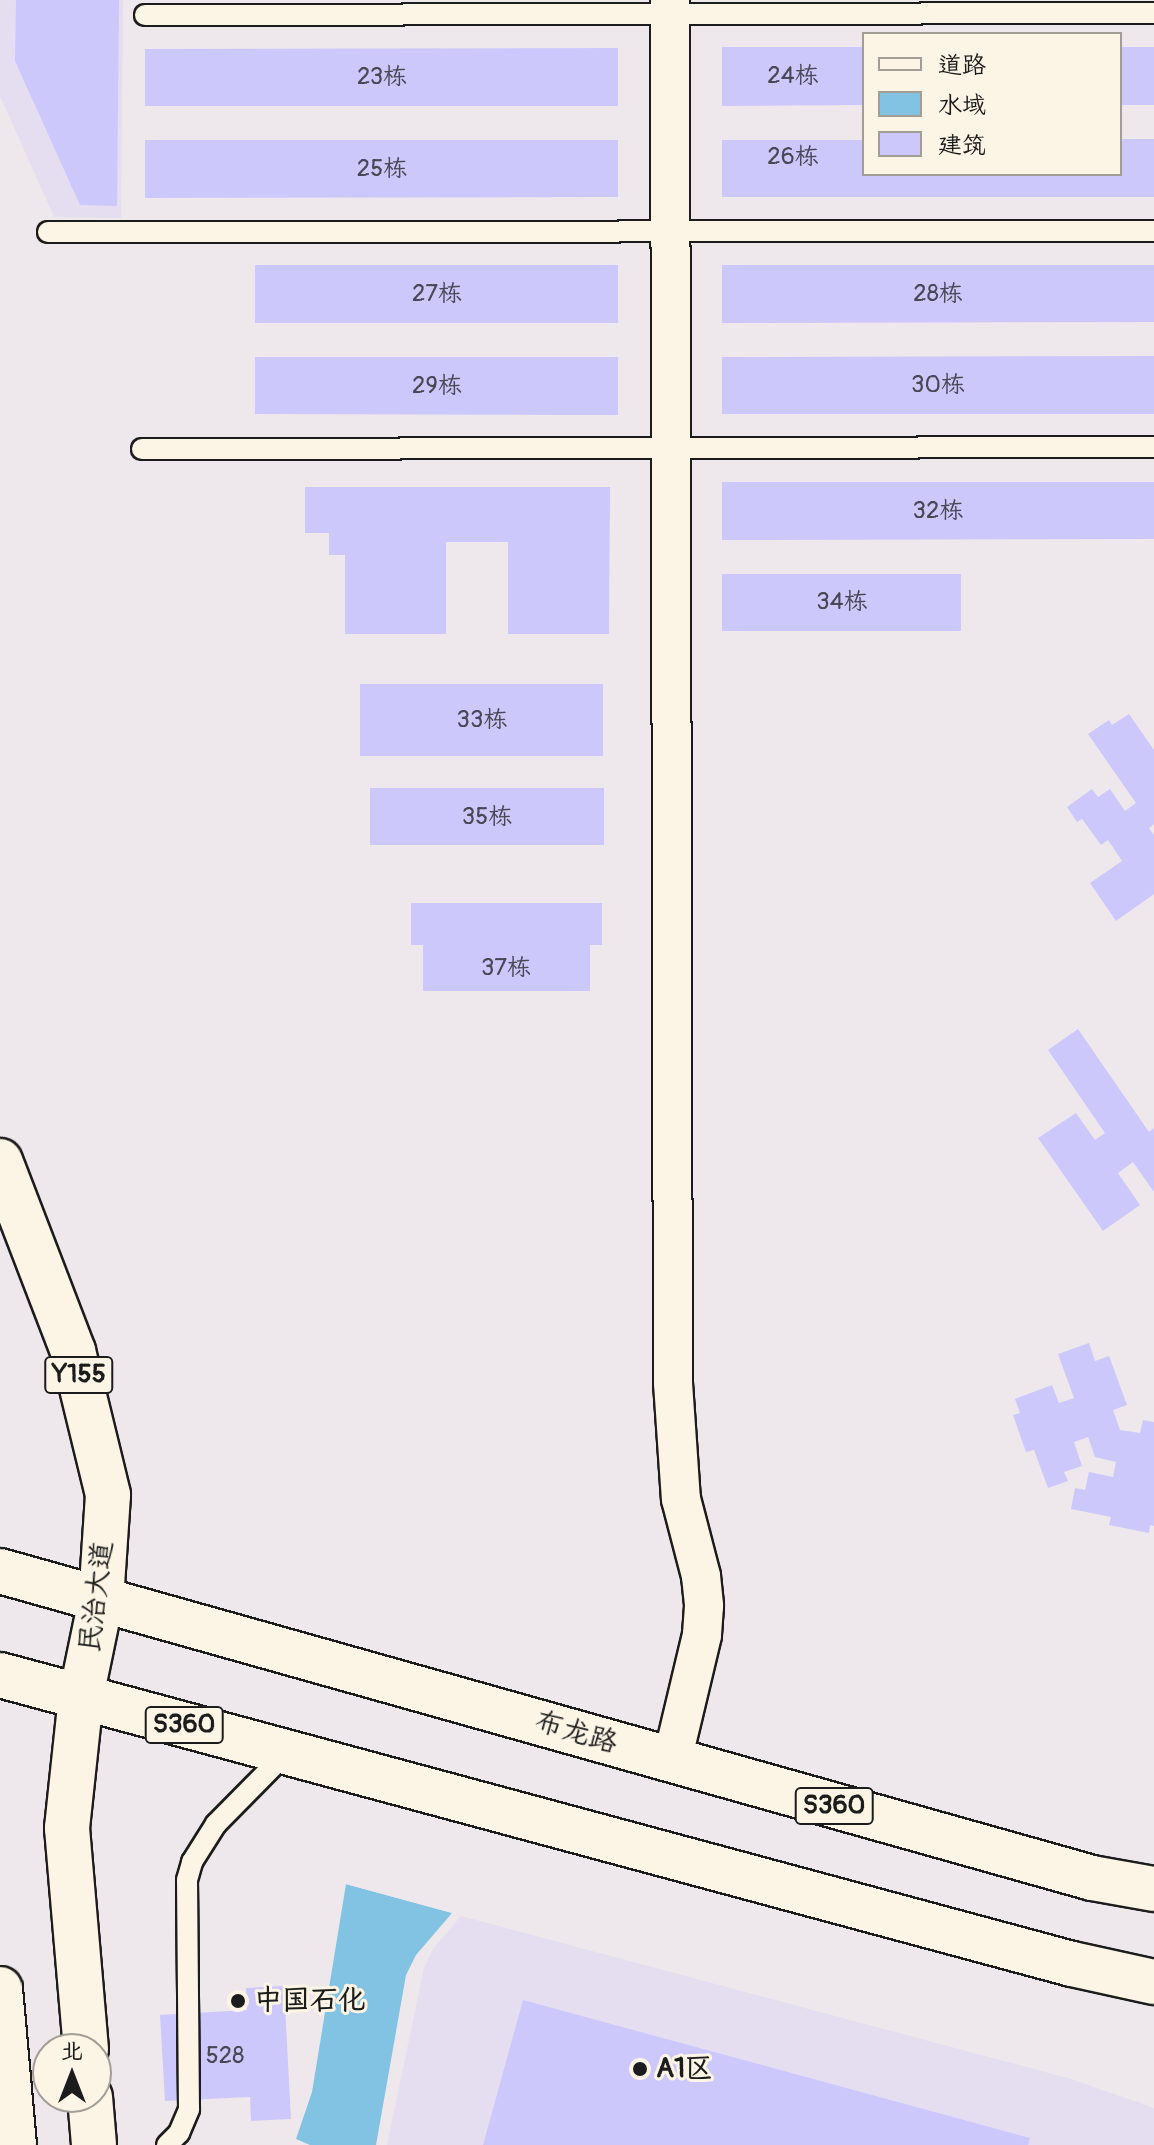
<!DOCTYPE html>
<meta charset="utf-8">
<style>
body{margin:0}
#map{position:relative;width:1154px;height:2145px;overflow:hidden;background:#eee8ec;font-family:Pangolin,"LXGW WenKai TC",sans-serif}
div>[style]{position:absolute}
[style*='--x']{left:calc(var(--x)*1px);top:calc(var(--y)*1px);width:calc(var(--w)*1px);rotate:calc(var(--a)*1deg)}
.built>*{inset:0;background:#e4def0}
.water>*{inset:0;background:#82c3e3}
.pier>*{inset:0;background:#eee8ec}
.building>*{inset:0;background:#ccc8fb}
.roads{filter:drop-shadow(2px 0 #1c1c1c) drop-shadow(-2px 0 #1c1c1c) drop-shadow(0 2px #1c1c1c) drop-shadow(0 -2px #1c1c1c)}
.lane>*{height:20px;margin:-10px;padding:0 10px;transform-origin:10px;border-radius:10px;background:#fcf5e5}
.street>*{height:38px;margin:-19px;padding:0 19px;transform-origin:19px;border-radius:19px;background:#fcf5e5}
.primary>*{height:44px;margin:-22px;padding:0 22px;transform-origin:22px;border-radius:22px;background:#fcf5e5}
.dots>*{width:22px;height:22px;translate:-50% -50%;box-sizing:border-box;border:4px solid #fcf5e5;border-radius:50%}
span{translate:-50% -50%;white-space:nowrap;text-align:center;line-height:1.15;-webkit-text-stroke:6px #fcf5e5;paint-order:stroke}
.number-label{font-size:24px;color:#484754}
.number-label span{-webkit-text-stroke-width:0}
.shield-label span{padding:2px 6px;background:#fcf5e5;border:2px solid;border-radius:6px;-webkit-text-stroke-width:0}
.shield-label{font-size:26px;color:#1c1c1c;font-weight:700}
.street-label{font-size:28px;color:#1c1c1c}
.poi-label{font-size:28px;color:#1c1c1c;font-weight:700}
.left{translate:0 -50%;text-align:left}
.legend{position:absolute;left:862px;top:32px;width:260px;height:144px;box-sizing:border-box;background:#fcf5e5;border:2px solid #a29e95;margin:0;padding:10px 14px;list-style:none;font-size:24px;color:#1c1c1c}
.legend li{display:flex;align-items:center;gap:16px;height:40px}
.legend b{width:40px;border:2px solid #a29e95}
.north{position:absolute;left:32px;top:2033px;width:80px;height:80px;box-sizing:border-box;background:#fcf5e5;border:2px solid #a29e95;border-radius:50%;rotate:0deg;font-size:22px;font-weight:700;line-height:32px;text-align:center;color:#1c1c1c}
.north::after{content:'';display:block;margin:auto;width:28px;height:36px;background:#1c1c1c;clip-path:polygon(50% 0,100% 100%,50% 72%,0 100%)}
</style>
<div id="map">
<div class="built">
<i style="clip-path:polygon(0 0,123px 0,121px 218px,54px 217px,0 96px)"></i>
<i style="clip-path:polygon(461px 1916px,1071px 2079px,1154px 2108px,1154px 2145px,387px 2145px,424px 1968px,433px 1949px)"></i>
</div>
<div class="water">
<i style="clip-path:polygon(346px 1884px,452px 1913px,416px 1955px,406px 1975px,376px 2145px,310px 2145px,296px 2139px,312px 2092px)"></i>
</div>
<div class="pier">
<i style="clip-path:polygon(347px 1880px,453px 1909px,456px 1914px,342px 1883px)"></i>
</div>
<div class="building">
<i style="clip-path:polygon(16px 0,119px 0,117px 206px,80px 205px,15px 61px)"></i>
<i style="clip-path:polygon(722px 47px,864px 47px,864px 105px,722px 106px)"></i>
<i style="clip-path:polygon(1120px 47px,1154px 47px,1154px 105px,1120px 105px)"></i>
<i style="clip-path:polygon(618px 48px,618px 106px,145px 106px,145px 49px)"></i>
<i style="clip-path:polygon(1120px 139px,1154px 139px,1154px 197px,722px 197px,722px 140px,864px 140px,864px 174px,1120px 174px)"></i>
<i style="clip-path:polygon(145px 140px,618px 140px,618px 197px,145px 198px)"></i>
<i style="clip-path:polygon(255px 265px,618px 265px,618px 323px,255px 323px)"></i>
<i style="clip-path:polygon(722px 265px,1154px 265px,1154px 322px,722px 323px)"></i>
<i style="clip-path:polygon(1154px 356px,1154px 414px,722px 414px,722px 357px)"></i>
<i style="clip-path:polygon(255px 357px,618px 357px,618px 415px,255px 414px)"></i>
<i style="clip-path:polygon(722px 482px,1154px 482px,1154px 539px,722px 540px)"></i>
<i style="clip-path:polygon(305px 487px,610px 487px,609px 634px,508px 634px,508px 542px,446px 542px,446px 634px,345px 634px,345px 555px,329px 555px,329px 533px,305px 533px)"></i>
<i style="clip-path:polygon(722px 574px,961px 574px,961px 631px,722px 631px)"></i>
<i style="clip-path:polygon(360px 684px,603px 684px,603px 756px,360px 756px)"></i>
<i style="clip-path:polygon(1129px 714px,1154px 750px,1154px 824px,1149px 828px,1154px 835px,1154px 894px,1116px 921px,1090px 883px,1122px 861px,1108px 840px,1101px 845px,1082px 819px,1077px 822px,1067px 807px,1092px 789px,1098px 797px,1110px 789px,1125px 811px,1136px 803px,1088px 734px,1109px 720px,1112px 725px)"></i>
<i style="clip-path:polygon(370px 788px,604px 788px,604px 845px,370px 845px)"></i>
<i style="clip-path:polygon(411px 903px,602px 903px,602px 945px,590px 945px,590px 991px,423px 991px,423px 945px,411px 945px)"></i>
<i style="clip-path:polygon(1078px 1029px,1149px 1132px,1154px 1128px,1154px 1192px,1133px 1162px,1118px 1173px,1140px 1205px,1103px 1231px,1038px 1138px,1076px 1113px,1095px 1140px,1105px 1133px,1048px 1050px)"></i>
<i style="clip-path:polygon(1089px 1343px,1095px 1361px,1109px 1356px,1127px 1405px,1113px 1410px,1120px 1430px,1140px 1433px,1143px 1420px,1154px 1422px,1154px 1526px,1150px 1525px,1149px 1533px,1109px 1525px,1111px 1517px,1071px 1509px,1075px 1488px,1085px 1490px,1089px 1472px,1113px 1477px,1116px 1462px,1095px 1457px,1088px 1437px,1074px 1442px,1082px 1466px,1064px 1472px,1068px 1481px,1048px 1488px,1034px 1450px,1026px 1452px,1013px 1415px,1020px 1413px,1015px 1399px,1052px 1385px,1059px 1403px,1074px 1398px,1058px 1354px)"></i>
<i style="clip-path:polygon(284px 1986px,291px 2119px,251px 2121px,250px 2097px,165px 2101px,160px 2015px,247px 2010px,246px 1988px)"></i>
<i style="clip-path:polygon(523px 2000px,1030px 2138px,1028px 2145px,483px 2145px)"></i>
</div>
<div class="roads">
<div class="lane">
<i style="--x:145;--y:15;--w:1009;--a:-0.11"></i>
<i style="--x:48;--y:232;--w:1106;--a:-0.05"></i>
<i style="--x:142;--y:449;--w:1012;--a:-0.11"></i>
<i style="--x:167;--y:2145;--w:17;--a:-45"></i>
<i style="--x:179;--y:2133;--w:26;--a:-67"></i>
<i style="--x:189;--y:2109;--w:229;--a:-90.5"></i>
<i style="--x:187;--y:1880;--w:19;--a:-74"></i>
<i style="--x:192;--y:1862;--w:45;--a:-57.7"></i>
<i style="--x:216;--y:1824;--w:100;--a:-45.4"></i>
</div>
<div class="street">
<i style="--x:670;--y:0;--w:1383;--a:89.88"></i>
<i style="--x:673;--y:1383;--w:116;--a:86.1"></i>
<i style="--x:681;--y:1499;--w:80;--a:75.4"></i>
<i style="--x:701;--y:1576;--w:30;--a:84"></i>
<i style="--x:704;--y:1606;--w:29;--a:94"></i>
<i style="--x:702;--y:1635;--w:130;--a:103.4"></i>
</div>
<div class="primary">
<i style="--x:0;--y:1161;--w:204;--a:69"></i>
<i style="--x:73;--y:1351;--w:148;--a:76.3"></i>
<i style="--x:108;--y:1495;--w:105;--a:93.8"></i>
<i style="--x:101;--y:1600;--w:99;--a:101.7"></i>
<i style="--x:81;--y:1697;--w:132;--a:96.1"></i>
<i style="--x:67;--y:1828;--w:222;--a:85.1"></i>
<i style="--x:0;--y:1571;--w:1134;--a:15.7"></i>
<i style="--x:1092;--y:1878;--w:63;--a:10.1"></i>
<i style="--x:0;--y:1675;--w:1110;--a:15.09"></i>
<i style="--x:1072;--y:1964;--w:84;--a:12.4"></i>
<i style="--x:0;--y:1989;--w:157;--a:84.9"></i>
<i style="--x:90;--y:2097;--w:48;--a:85.2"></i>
</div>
</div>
<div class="dots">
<i style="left:238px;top:2001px;background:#1c1c1c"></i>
<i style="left:640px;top:2069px;background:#1c1c1c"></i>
</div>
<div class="number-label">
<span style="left:793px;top:76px">24栋</span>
<span style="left:382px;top:77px">23栋</span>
<span style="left:793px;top:157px">26栋</span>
<span style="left:382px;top:169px">25栋</span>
<span style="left:437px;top:294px">27栋</span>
<span style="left:938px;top:294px">28栋</span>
<span style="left:938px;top:385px">30栋</span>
<span style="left:437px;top:386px">29栋</span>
<span style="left:938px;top:511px">32栋</span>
<span style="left:842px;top:602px">34栋</span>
<span style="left:482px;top:720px">33栋</span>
<span style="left:487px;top:817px">35栋</span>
<span style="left:506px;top:968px">37栋</span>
<span style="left:225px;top:2056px">528</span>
</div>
<div class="shield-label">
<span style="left:79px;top:1375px">Y155</span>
<span style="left:184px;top:1725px">S360</span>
<span style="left:834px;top:1806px">S360</span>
</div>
<div class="street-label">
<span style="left:97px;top:1597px;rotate:-83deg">民治大道</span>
<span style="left:576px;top:1733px;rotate:16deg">布龙路</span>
</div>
<div class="poi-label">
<span class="left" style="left:254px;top:2001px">中国石化</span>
<span class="left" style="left:656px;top:2069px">A1区</span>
</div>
<ul class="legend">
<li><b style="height:10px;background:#fcf5e5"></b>道路</li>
<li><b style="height:22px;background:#82c3e3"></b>水域</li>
<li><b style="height:22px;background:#ccc8fb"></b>建筑</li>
</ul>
<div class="north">北</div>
</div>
